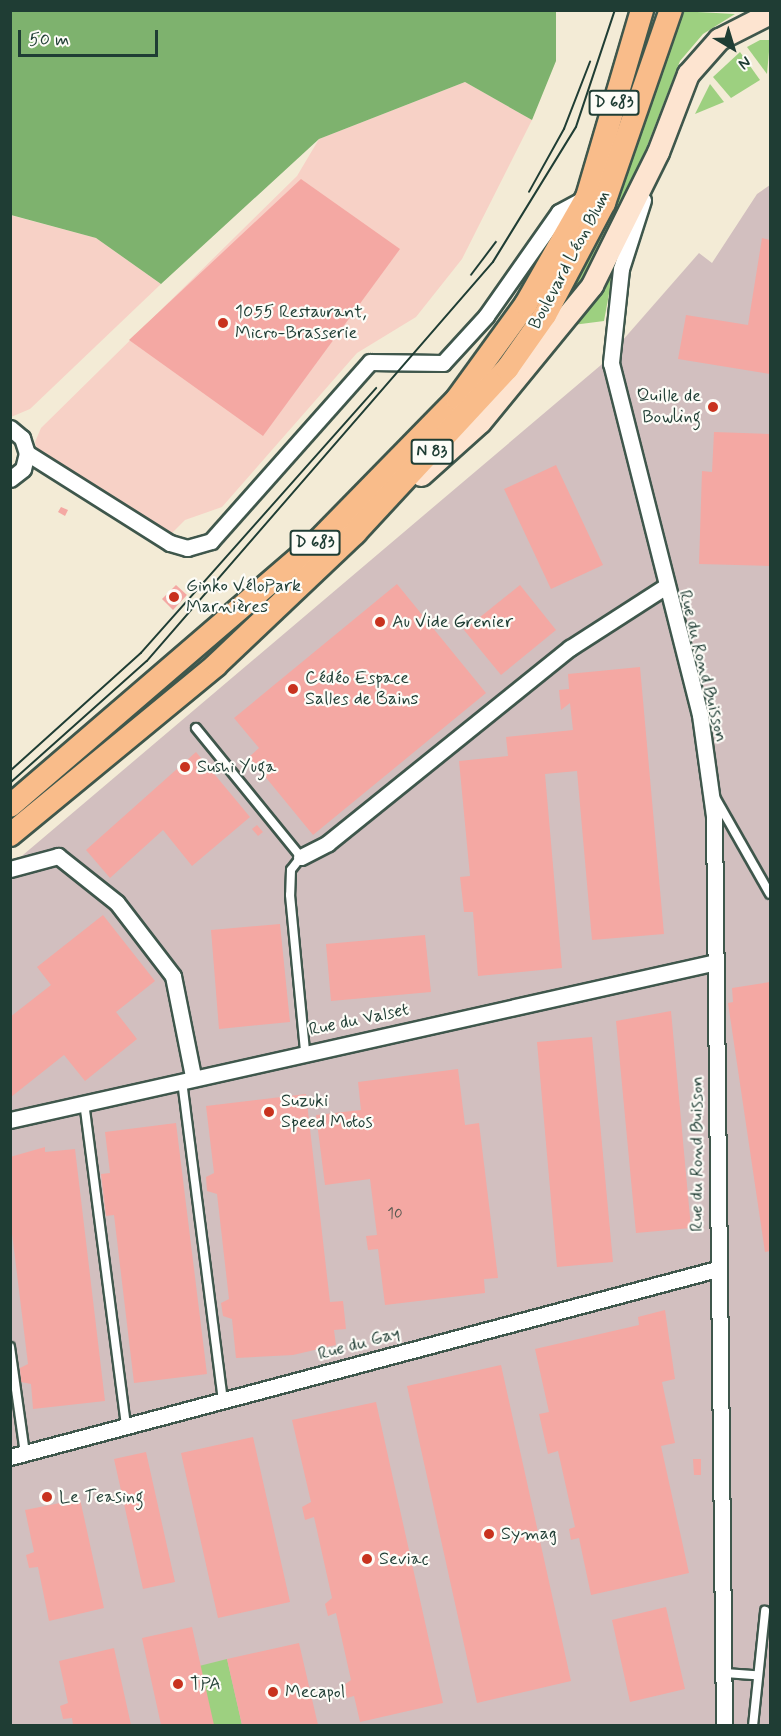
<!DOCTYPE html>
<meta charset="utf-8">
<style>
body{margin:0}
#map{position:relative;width:781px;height:1736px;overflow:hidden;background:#f3ebd6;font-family:Mynerve,sans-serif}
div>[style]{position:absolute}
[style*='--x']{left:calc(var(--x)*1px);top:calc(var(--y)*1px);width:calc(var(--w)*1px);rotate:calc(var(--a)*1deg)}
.built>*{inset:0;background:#f7d1c6}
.industrial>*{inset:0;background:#d2bfbf}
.green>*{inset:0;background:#9dd080}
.forest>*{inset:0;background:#7eb26e}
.building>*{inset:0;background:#f4a8a3}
.roads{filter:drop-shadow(2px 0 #3f574c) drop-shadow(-2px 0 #3f574c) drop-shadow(0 2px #3f574c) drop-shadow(0 -2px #3f574c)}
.lane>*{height:8px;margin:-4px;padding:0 4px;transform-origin:4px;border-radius:4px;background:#fff}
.street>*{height:15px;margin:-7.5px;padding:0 7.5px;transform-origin:7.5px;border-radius:7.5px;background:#fff}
.secondary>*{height:21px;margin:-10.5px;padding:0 10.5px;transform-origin:10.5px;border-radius:10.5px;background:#fde4d0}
.primary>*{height:22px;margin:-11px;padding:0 11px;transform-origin:11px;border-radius:11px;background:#f9bc8a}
.tram>*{height:1.5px;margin:-0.75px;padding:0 0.75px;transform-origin:0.75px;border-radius:0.75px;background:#1f3d34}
.dots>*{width:16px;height:16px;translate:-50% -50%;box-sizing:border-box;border:3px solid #fdfcf7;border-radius:50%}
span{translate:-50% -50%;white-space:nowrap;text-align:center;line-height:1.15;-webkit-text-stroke:4.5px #fdfcf7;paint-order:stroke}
.number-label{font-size:15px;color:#545850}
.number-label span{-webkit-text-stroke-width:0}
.shield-label span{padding:2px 4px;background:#fdfcf7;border:2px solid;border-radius:4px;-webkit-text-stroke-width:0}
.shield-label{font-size:16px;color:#1f3d34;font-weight:700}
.street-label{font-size:18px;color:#1f3d34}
.poi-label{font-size:18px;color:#1f3d34}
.left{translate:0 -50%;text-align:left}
.right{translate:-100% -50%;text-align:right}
.frame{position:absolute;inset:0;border:12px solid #1f3d34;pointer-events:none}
.north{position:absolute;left:703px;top:18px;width:60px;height:60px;-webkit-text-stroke:4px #fdfcf7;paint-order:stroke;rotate:142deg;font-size:16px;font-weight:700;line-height:24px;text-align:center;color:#1f3d34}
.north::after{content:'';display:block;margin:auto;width:21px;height:27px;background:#1f3d34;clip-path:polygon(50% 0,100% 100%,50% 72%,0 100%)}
.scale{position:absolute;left:18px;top:30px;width:140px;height:27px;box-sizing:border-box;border:3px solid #1f3d34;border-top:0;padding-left:8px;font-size:18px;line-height:21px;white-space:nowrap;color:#1f3d34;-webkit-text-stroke:4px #fdfcf7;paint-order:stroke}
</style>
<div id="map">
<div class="built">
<i style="clip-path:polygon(465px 82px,532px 120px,462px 259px,416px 317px,357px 353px,222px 507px,185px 520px,169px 536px,38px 454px,35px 442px,41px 428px,297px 176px,319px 139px)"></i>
<i style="clip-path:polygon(10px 215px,96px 238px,161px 284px,30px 409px,11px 417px)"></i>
</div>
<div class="industrial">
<i style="clip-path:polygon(770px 185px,770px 1725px,11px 1725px,10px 866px,601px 365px,699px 253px,712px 263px,757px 194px)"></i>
</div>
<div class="green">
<i style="clip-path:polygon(678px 11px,735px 14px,703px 34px,680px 61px,630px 190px,582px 288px,524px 355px)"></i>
<i style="clip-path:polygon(760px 40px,770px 40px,767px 74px,747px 47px)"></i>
<i style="clip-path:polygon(740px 52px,760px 80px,731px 98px,713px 77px)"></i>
<i style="clip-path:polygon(710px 84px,724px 102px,695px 114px)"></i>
<i style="clip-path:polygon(616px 256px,604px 321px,573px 325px,594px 294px)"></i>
<i style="clip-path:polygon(227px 1659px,242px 1725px,213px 1725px,199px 1666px)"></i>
</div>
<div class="forest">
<i style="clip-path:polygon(10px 11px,556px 11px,556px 61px,532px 120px,465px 82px,319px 139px,161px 284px,96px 238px,11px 215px)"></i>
</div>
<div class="building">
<i style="clip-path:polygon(301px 179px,400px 249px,263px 436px,129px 340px)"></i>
<i style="clip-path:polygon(762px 238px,770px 240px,770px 374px,678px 359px,686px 315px,748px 325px)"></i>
<i style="clip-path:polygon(714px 432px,770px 434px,770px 566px,699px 564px,702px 471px,712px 472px)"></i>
<i style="clip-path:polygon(556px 465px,603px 565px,551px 589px,504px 489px)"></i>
<i style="clip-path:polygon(61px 507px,68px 510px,65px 516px,58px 512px)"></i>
<i style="clip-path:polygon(397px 584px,486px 693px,313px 835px,249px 757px,259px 748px,234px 718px)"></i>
<i style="clip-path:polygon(176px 585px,187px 595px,173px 610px,162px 599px)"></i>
<i style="clip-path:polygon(520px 585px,556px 630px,501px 675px,464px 630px)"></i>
<i style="clip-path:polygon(640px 667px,664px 934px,592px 940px,577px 771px,545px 774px,562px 968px,478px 976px,473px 912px,464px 912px,460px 877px,470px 876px,459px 761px,508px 756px,506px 737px,573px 730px,570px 703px,561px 710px,559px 690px,569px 689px,568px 674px)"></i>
<i style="clip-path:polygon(196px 752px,250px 817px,192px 866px,163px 830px,110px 878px,86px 850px)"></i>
<i style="clip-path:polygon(257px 825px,263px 832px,258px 836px,252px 829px)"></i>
<i style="clip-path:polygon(103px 915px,155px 981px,116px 1012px,137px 1039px,85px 1081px,64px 1055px,11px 1097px,10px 1017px,51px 985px,37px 967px)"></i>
<i style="clip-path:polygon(280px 924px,290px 1022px,219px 1029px,211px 930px)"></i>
<i style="clip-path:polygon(425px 935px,431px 992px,331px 1001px,326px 944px)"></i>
<i style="clip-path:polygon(770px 982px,770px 1251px,765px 1252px,728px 1003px,733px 1002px,732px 988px)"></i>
<i style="clip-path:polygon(671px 1011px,691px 1228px,636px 1233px,616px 1021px)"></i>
<i style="clip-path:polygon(592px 1037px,613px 1262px,557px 1267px,537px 1042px)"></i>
<i style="clip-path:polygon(458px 1069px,465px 1125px,479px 1123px,498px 1278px,484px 1279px,485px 1293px,385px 1305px,378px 1249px,368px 1250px,366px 1236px,377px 1235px,370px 1179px,325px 1185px,316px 1115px,361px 1110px,358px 1082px)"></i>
<i style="clip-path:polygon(306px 1094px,330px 1302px,343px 1301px,346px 1329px,334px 1330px,336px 1345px,293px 1355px,236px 1358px,232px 1319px,223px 1316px,221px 1303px,229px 1299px,217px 1194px,207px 1191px,206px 1177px,214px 1173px,206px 1106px)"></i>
<i style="clip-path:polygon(176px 1123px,207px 1374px,134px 1383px,114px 1215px,106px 1216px,101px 1174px,110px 1173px,105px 1132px)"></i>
<i style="clip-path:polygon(45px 1147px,45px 1152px,75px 1149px,105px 1401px,33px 1409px,31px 1384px,21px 1382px,20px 1368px,28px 1364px,10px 1217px,10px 1157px)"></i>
<i style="clip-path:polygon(665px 1310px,675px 1379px,662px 1382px,675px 1443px,661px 1446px,689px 1573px,591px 1595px,579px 1538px,571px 1540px,569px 1529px,575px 1527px,558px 1451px,548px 1454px,539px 1414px,549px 1412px,535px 1349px,639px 1325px,638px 1317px)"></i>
<i style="clip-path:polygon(501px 1365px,571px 1681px,477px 1703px,407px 1386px)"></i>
<i style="clip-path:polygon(376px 1402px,443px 1703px,360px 1722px,354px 1696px,347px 1698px,344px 1685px,351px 1680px,336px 1613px,328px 1616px,325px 1604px,332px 1598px,314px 1517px,305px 1520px,302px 1507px,311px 1502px,292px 1420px)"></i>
<i style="clip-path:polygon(253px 1437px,290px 1602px,218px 1618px,181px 1453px)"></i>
<i style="clip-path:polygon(146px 1452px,175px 1582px,143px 1589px,114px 1459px)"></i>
<i style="clip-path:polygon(693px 1459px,701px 1459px,701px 1475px,694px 1475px)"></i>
<i style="clip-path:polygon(80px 1499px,104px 1608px,49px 1621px,38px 1567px,29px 1568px,26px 1555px,34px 1552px,25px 1510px)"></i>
<i style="clip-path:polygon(666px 1607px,685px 1689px,630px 1702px,612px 1620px)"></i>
<i style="clip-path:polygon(192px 1627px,214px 1725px,161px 1725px,142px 1638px)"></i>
<i style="clip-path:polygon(299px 1643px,318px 1725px,242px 1725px,227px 1659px)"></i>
<i style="clip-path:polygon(114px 1648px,131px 1725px,73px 1725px,72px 1718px,63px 1719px,60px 1706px,68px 1703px,59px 1661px)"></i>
</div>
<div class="roads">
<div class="lane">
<i style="--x:196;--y:728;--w:166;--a:50.9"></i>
<i style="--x:301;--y:857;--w:16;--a:128"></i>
<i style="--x:291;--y:870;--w:25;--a:92"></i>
<i style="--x:290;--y:895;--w:158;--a:84.5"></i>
<i style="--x:716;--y:799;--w:109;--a:60.4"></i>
<i style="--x:182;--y:1081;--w:323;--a:82.7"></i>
<i style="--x:84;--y:1102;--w:328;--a:82.6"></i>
<i style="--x:10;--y:1347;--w:108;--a:82"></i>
<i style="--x:725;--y:1673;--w:31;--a:4"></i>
<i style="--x:753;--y:1726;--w:116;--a:-84"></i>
</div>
<div class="street">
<i style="--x:643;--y:200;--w:72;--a:107.7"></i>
<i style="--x:621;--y:269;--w:95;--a:96.1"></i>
<i style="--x:611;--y:363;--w:363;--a:75.8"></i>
<i style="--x:700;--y:715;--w:102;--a:82.1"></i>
<i style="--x:714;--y:816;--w:910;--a:89.37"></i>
<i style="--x:10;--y:428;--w:16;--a:40"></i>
<i style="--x:22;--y:438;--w:16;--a:72"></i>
<i style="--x:27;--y:453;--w:16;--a:104"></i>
<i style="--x:23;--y:469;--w:16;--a:142"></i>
<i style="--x:27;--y:453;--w:169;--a:32.2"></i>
<i style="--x:170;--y:543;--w:18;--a:16"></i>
<i style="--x:187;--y:548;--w:25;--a:-16"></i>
<i style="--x:211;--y:541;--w:239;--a:-48.4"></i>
<i style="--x:370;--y:362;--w:73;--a:0.8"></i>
<i style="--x:443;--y:363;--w:64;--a:-47.5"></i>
<i style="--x:486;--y:316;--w:127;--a:-54.9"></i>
<i style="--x:559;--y:212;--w:30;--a:-28"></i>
<i style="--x:301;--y:857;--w:30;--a:-27"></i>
<i style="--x:328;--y:843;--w:311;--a:-38.9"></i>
<i style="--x:570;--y:648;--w:111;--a:-32.8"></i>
<i style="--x:10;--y:869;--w:50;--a:-15.2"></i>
<i style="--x:58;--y:856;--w:75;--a:38.5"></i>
<i style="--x:117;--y:903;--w:92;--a:52.5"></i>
<i style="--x:173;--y:976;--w:102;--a:78.7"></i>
<i style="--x:10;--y:1120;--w:723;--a:-12.61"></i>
<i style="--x:10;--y:1457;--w:732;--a:-14.89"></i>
</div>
<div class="secondary">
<i style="--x:421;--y:475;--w:79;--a:-41.9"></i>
<i style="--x:480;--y:422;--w:177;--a:-50.7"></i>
<i style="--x:592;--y:285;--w:148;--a:-63.6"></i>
<i style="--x:658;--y:152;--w:84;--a:-69"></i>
<i style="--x:688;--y:74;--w:47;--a:-48.5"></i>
<i style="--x:719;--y:39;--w:57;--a:-27"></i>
</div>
<div class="primary">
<i style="--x:10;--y:806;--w:409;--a:-40.7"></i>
<i style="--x:320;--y:539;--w:196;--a:-45.6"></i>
<i style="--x:457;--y:399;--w:117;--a:-54"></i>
<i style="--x:526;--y:304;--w:123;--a:-60.3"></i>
<i style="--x:587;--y:197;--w:195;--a:-73.6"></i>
<i style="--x:10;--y:835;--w:267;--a:-39.5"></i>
<i style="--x:216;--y:665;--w:192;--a:-43.5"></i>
<i style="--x:355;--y:533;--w:224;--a:-47.2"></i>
<i style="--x:507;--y:369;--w:66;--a:-54.9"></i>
<i style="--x:545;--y:315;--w:127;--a:-62.2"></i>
<i style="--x:604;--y:203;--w:204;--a:-70.9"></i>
</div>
</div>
<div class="tram">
<i style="--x:529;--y:192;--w:72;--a:-60.9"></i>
<i style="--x:564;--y:129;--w:72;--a:-68.8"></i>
<i style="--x:471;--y:275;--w:41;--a:-52.9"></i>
<i style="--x:10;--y:771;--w:176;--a:-42"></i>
<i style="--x:141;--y:653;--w:354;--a:-48.4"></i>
<i style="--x:10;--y:783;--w:183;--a:-41.7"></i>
<i style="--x:147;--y:661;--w:528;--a:-49.07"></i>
<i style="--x:493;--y:262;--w:158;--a:-58.4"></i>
<i style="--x:576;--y:127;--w:123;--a:-71.6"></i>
</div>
<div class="dots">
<i style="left:223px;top:323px;background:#c8321e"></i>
<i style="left:713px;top:407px;background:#c8321e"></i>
<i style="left:174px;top:597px;background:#c8321e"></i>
<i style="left:380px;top:622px;background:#c8321e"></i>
<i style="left:293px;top:689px;background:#c8321e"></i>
<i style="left:185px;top:767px;background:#c8321e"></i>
<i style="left:269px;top:1112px;background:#c8321e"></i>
<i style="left:47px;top:1497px;background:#c8321e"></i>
<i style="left:489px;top:1534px;background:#c8321e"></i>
<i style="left:367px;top:1559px;background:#c8321e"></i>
<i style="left:178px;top:1684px;background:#c8321e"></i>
<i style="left:273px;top:1692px;background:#c8321e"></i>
</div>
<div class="number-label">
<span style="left:395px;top:1215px">10</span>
</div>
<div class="shield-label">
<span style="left:614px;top:103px">D 683</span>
<span style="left:432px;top:452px">N 83</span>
<span style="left:315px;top:543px">D 683</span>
</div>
<div class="street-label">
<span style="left:570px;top:260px;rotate:-62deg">Boulevard Léon Blum</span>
<span style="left:703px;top:666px;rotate:76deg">Rue du Rond Buisson</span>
<span style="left:359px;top:1020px;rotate:-12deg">Rue du Valset</span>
<span style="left:697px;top:1154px;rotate:-90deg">Rue du Rond Buisson</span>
<span style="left:359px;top:1344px;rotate:-15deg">Rue du Gay</span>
</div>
<div class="poi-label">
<span class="left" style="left:235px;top:323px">1055 Restaurant,<br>Micro-Brasserie</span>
<span class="right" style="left:701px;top:407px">Quille de<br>Bowling</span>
<span class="left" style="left:186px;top:597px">Ginko VéloPark<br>Marnières</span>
<span class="left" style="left:392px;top:622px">Au Vide Grenier</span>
<span class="left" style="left:305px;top:689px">Cédéo Espace<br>Salles de Bains</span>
<span class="left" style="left:197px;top:767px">Sushi Yuga</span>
<span class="left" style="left:281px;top:1112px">Suzuki<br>Speed Motos</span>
<span class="left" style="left:59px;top:1497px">Le Teasing</span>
<span class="left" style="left:501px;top:1534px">Symag</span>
<span class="left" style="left:379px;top:1559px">Seviac</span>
<span class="left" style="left:190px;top:1684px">TPA</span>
<span class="left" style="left:285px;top:1692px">Mecapol</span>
</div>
<div class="frame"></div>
<div class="north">N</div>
<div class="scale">50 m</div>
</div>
